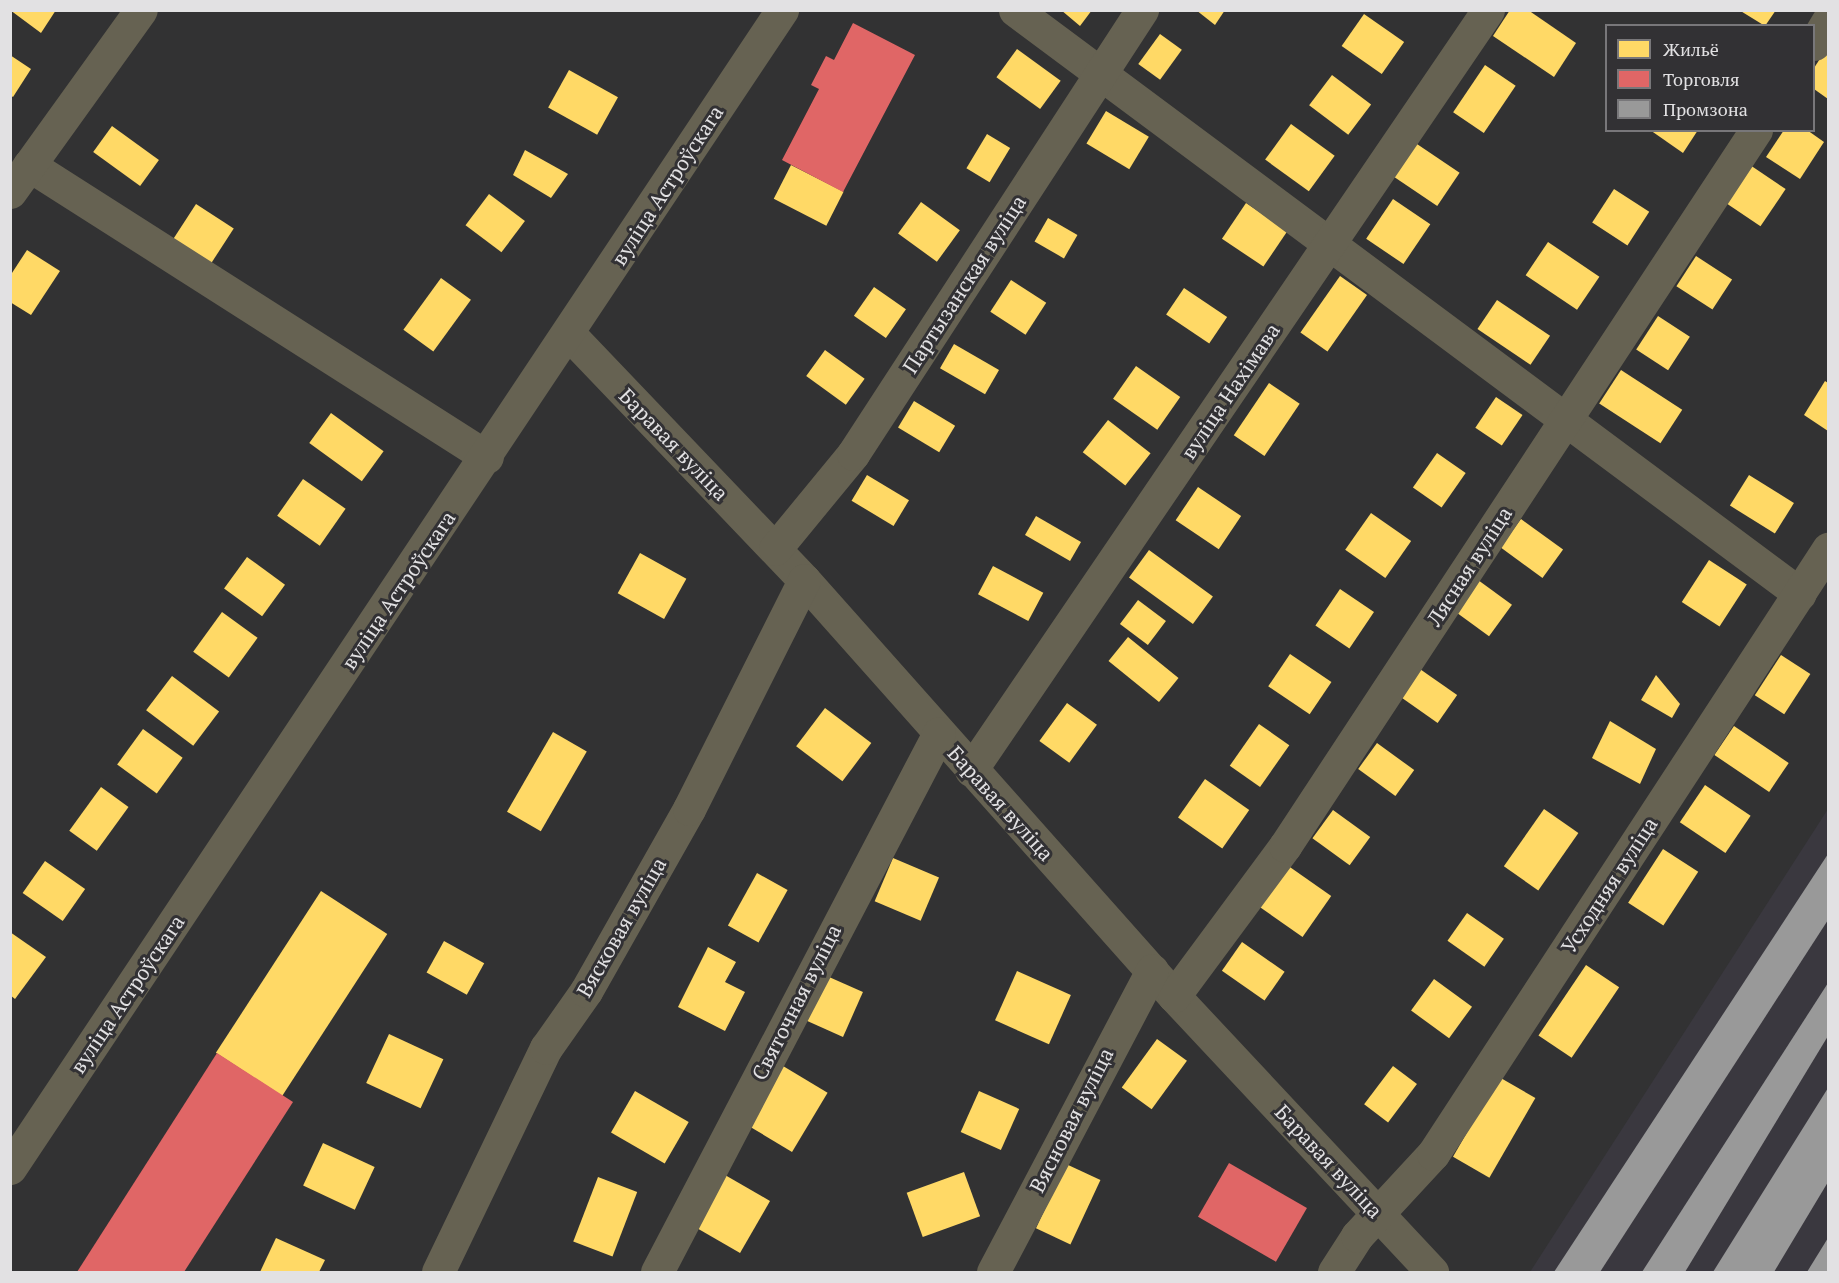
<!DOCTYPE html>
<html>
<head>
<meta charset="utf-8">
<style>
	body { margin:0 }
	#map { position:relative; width:1839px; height:1283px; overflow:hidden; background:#323233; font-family:"PT Serif",serif }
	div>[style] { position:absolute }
	.built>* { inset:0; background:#3a383f }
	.homes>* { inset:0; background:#ffd966; transform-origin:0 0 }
	.shops>* { inset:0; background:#e06666; transform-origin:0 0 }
	.industry>* { inset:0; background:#999 }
	.minor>* { height:33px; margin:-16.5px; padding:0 16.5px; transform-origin:16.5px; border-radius:16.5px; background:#666252 }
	span { translate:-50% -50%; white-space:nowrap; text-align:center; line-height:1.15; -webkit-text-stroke:6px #323134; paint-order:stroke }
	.street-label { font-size:21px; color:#e2e1e3 }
	.frame { position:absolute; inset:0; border:12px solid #e2e1e3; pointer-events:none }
	.legend { position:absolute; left:1605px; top:24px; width:210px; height:108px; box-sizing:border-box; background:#323134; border:2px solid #78777a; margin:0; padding:8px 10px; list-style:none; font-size:18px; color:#e2e1e3 }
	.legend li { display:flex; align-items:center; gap:12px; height:30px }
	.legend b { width:30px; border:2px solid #78777a }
</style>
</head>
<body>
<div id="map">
	<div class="built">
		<div style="clip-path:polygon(1828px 809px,1828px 1272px,1530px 1272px)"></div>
	</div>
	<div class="homes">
		<div style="clip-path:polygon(10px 10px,56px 10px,41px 33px)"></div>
		<div style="clip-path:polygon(1061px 10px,1092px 10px,1080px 26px)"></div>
		<div style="clip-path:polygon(1196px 10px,1225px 10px,1215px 25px)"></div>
		<div style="clip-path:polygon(1510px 10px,1528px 10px,1576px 43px,1554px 77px,1493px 36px)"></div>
		<div style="clip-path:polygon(1739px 10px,1776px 10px,1765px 26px)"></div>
		<div style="left:1364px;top:14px;width:49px;height:39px;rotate:35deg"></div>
		<div style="left:1160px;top:34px;width:27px;height:37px;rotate:36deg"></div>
		<div style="left:1017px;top:49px;width:54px;height:35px;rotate:36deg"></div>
		<div style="clip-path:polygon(1825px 51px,1828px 53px,1828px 99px,1814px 89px,1814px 68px)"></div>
		<div style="clip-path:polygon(10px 55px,31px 69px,13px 97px,10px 95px)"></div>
		<div style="left:1485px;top:65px;width:37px;height:57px;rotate:34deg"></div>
		<div style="left:569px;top:70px;width:56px;height:43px;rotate:29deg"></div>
		<div style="left:1332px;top:75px;width:49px;height:38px;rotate:37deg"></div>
		<div style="left:1106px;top:111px;width:50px;height:38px;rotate:31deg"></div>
		<div style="left:1291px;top:124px;width:54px;height:44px;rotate:36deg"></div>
		<div style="left:112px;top:126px;width:58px;height:32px;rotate:36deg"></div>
		<div style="clip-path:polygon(1650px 130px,1698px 130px,1683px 153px)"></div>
		<div style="clip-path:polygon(1784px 130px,1807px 130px,1824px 142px,1800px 179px,1766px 157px)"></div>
		<div style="left:987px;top:134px;width:27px;height:40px;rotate:31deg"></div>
		<div style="left:1414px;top:142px;width:55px;height:40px;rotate:34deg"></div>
		<div style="clip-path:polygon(525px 150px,568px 174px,551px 198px,513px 175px)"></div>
		<div style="left:791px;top:165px;width:59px;height:38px;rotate:27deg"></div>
		<div style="left:1750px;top:165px;width:43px;height:45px;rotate:34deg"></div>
		<div style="left:1614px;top:189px;width:42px;height:40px;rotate:33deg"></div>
		<div style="left:489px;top:194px;width:45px;height:39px;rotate:37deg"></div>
		<div style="left:1393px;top:199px;width:45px;height:48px;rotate:34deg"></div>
		<div style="left:921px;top:202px;width:48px;height:39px;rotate:36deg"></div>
		<div style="left:1246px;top:203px;width:50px;height:43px;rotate:34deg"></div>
		<div style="left:196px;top:204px;width:45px;height:45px;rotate:33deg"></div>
		<div style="left:1048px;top:218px;width:34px;height:27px;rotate:30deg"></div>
		<div style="left:1548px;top:242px;width:62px;height:40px;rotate:34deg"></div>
		<div style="clip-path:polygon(27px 250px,60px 271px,31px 315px,10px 302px,10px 276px)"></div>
		<div style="left:1696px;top:256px;width:43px;height:36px;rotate:33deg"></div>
		<div style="left:1340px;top:276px;width:33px;height:69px;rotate:35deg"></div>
		<div style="left:441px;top:278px;width:37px;height:64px;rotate:36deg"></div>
		<div style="left:1011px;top:280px;width:42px;height:38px;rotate:33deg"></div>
		<div style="left:874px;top:287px;width:39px;height:35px;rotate:35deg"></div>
		<div style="left:1184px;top:288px;width:52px;height:32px;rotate:34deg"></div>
		<div style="left:1497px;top:300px;width:64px;height:35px;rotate:34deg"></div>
		<div style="left:1658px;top:316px;width:38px;height:40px;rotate:33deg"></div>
		<div style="left:954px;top:344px;width:52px;height:28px;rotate:30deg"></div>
		<div style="left:825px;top:350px;width:49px;height:32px;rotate:36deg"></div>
		<div style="left:1136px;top:366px;width:54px;height:40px;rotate:35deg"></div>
		<div style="left:1621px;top:370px;width:73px;height:40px;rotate:33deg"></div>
		<div style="clip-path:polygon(1825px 381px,1828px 383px,1828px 431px,1804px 415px)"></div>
		<div style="left:1269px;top:383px;width:37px;height:63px;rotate:34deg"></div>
		<div style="left:1496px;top:397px;width:32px;height:37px;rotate:34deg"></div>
		<div style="left:914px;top:401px;width:48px;height:31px;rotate:31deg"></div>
		<div style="left:331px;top:413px;width:65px;height:37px;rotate:36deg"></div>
		<div style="left:1108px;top:420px;width:54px;height:41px;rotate:38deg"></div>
		<div style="left:1437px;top:453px;width:35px;height:42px;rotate:35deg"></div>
		<div style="left:867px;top:475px;width:49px;height:30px;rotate:31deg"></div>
		<div style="left:1749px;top:475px;width:53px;height:36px;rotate:32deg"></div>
		<div style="left:303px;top:479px;width:52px;height:45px;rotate:35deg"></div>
		<div style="left:1198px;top:487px;width:52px;height:40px;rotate:34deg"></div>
		<div style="left:1371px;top:513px;width:49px;height:45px;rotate:35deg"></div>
		<div style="left:1036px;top:516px;width:52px;height:22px;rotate:30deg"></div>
		<div style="left:1521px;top:519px;width:52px;height:35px;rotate:36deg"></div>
		<div style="left:1149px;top:550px;width:79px;height:34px;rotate:36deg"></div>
		<div style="left:640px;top:553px;width:53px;height:46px;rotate:29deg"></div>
		<div style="left:247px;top:557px;width:47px;height:39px;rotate:36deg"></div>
		<div style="left:1709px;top:560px;width:45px;height:50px;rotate:33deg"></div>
		<div style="left:993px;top:566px;width:57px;height:32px;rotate:28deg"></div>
		<div style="left:1478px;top:580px;width:42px;height:39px;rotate:36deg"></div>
		<div style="left:1340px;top:589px;width:41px;height:44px;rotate:34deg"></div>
		<div style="left:1138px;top:600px;width:35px;height:30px;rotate:37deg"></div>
		<div style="left:222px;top:612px;width:44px;height:49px;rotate:36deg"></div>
		<div style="left:1128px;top:637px;width:65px;height:31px;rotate:39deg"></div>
		<div style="left:1290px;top:654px;width:50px;height:39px;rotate:34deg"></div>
		<div style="left:1781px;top:655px;width:35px;height:48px;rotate:33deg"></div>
		<div style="left:1417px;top:667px;width:49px;height:34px;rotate:35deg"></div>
		<div style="clip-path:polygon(1656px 675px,1680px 704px,1672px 718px,1641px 700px)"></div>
		<div style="left:172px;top:676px;width:59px;height:43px;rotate:37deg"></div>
		<div style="left:1067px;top:703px;width:37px;height:47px;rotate:36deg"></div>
		<div style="left:825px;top:708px;width:58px;height:48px;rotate:37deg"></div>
		<div style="clip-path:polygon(1610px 721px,1656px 749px,1640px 784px,1592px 758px)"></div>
		<div style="left:1259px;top:724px;width:37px;height:51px;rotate:35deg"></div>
		<div style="left:1734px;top:726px;width:66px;height:35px;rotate:34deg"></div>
		<div style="left:143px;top:729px;width:49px;height:44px;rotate:36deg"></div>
		<div style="left:553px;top:732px;width:39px;height:92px;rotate:30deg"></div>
		<div style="left:1377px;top:743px;width:46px;height:32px;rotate:36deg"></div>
		<div style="left:1205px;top:779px;width:54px;height:47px;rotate:35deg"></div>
		<div style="left:1705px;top:785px;width:55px;height:45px;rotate:34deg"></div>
		<div style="left:101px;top:787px;width:34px;height:54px;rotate:36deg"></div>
		<div style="left:1544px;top:809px;width:42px;height:70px;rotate:35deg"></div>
		<div style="left:1333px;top:810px;width:46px;height:35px;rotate:36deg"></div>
		<div style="left:1663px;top:849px;width:42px;height:64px;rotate:33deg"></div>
		<div style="left:893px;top:858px;width:50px;height:47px;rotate:23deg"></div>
		<div style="left:45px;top:861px;width:49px;height:39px;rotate:35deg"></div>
		<div style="left:1287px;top:865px;width:54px;height:50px;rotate:35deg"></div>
		<div style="left:757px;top:873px;width:35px;height:60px;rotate:29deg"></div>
		<div style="left:321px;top:891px;width:79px;height:193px;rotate:33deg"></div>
		<div style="left:1467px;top:913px;width:45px;height:34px;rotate:35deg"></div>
		<div style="clip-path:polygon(10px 932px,46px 957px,15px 999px,10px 995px)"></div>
		<div style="left:444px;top:941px;width:46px;height:36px;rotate:29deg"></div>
		<div style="left:1242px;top:942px;width:52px;height:35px;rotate:35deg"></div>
		<div style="clip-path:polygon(708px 947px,736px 962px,725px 982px,745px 992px,725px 1031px,678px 1007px)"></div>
		<div style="left:1586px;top:965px;width:40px;height:85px;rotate:34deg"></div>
		<div style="left:1017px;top:971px;width:59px;height:54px;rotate:24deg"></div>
		<div style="left:820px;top:973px;width:47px;height:49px;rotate:24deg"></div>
		<div style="left:1434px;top:979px;width:47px;height:39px;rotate:36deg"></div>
		<div style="left:389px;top:1034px;width:60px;height:54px;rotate:25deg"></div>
		<div style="left:1157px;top:1039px;width:37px;height:60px;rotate:36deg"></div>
		<div style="left:783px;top:1066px;width:52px;height:69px;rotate:31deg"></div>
		<div style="left:1393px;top:1066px;width:30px;height:48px;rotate:37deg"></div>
		<div style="left:1499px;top:1077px;width:42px;height:92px;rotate:30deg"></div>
		<div style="left:635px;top:1091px;width:62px;height:48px;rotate:30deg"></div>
		<div style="left:979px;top:1091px;width:44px;height:45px;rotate:24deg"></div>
		<div style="left:323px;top:1143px;width:57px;height:47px;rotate:25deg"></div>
		<div style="left:1066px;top:1164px;width:38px;height:71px;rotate:25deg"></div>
		<div style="left:964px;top:1172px;width:47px;height:61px;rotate:70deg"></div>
		<div style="left:725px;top:1175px;width:52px;height:60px;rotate:30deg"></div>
		<div style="left:598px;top:1177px;width:42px;height:69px;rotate:21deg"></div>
		<div style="clip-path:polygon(276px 1238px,325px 1260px,319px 1272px,260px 1272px)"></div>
	</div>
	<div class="shops">
		<div style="clip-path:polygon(853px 23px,915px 55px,843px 192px,782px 160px,819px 89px,811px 85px,826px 56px,834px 60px)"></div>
		<div style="clip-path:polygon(217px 1053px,293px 1102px,184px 1272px,77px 1272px)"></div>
		<div style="left:1229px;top:1163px;width:90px;height:62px;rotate:30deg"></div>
	</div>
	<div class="industry">
		<div style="clip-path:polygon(1828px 854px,1828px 920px,1600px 1272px,1554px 1272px)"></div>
		<div style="clip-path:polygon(1828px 983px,1828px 1036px,1685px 1272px,1642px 1272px)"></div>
		<div style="clip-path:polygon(1828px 1088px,1828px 1182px,1774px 1272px,1713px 1272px)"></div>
		<div style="clip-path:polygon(1828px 1238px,1828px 1272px,1807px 1272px)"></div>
	</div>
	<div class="minor">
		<div style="left:1015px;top:10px;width:978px;rotate:36.65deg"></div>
		<div style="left:1814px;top:44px;width:27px;rotate:-59deg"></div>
		<div style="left:29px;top:165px;width:543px;rotate:32.52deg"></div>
		<div style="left:10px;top:192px;width:224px;rotate:-54.3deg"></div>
		<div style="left:569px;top:334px;width:340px;rotate:46.3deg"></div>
		<div style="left:804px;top:580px;width:557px;rotate:48.35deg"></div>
		<div style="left:1174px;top:996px;width:378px;rotate:46.9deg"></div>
		<div style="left:775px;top:549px;width:123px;rotate:-50.6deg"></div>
		<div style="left:853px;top:454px;width:530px;rotate:-56.94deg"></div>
		<div style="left:971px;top:770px;width:919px;rotate:-55.77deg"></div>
		<div style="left:1174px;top:996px;width:187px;rotate:-53.5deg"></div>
		<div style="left:1285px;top:846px;width:857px;rotate:-56.66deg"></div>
		<div style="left:10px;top:1168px;width:1392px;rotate:-56.31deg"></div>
		<div style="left:438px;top:1272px;width:249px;rotate:-64.3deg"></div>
		<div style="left:546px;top:1048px;width:70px;rotate:-54.9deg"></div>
		<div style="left:586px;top:991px;width:209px;rotate:-60.5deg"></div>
		<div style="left:689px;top:809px;width:256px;rotate:-63.3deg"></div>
		<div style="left:657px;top:1272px;width:608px;rotate:-62.38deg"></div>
		<div style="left:993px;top:1272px;width:341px;rotate:-62.2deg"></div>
		<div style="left:1334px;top:1272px;width:43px;rotate:-57.4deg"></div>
		<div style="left:1357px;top:1236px;width:112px;rotate:-47.2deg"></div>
		<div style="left:1433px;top:1154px;width:723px;rotate:-56.86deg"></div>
	</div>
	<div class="street-label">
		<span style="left:667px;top:185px;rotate:-57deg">вуліца Астроўскага</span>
		<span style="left:964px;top:284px;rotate:-57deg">Партызанская вуліца</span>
		<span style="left:1230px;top:391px;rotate:-56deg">вуліца Нахімава</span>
		<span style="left:674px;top:444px;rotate:46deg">Баравая вуліца</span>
		<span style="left:1469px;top:566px;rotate:-57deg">Лясная вуліца</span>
		<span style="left:398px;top:590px;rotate:-56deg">вуліца Астроўскага</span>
		<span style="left:1001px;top:803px;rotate:48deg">Баравая вуліца</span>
		<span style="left:1609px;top:885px;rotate:-57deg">Усходняя вуліца</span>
		<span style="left:621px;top:927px;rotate:-60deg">Вясковая вуліца</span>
		<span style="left:127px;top:994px;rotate:-56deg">вуліца Астроўскага</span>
		<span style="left:796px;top:1002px;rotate:-63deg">Святочная вуліца</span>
		<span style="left:1071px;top:1120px;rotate:-63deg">Вясновая вуліца</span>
		<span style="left:1329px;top:1161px;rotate:47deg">Баравая вуліца</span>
	</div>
	<div class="frame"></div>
	<ul class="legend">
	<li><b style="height:16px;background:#ffd966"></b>Жильё</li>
	<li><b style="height:16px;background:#e06666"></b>Торговля</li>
	<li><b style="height:16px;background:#999"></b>Промзона</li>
	</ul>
</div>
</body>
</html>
